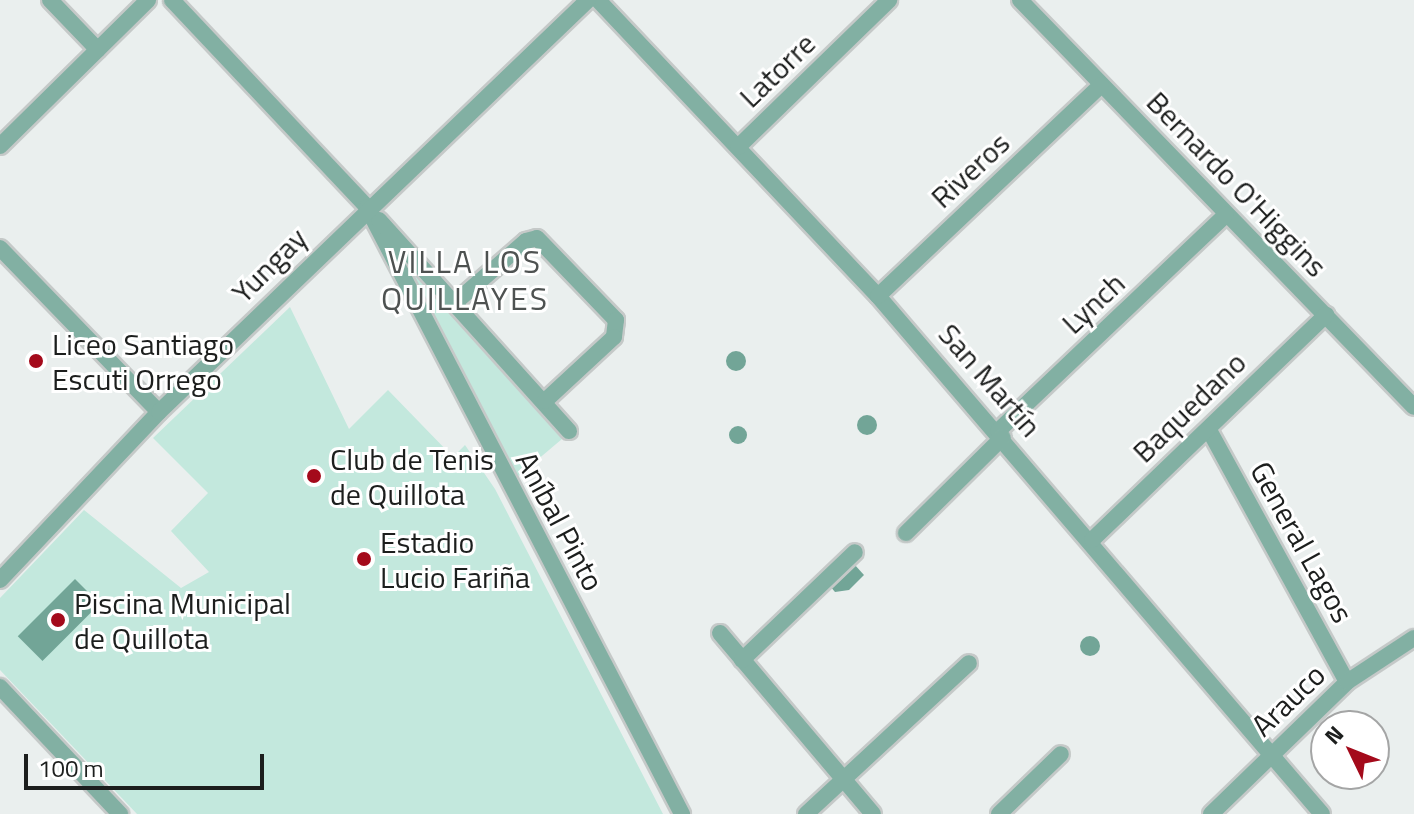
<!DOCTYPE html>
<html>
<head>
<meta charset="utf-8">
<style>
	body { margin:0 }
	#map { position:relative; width:1414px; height:814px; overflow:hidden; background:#eaefee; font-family:"Titillium Web",sans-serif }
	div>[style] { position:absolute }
	.green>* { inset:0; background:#c3e8dd }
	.water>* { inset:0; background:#72a597; transform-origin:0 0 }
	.round { border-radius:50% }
	.roads { filter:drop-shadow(2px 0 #c5c9c8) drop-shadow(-2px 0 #c5c9c8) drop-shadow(0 2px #c5c9c8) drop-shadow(0 -2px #c5c9c8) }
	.minor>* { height:16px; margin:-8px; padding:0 8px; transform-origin:8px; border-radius:8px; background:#82b0a3 }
	.dots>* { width:22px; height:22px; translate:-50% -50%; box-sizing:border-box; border:4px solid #fff; border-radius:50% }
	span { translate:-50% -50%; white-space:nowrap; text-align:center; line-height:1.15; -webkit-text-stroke:6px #fff; paint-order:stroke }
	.street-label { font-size:30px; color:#1c1e1d }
	.poi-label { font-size:30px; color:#1c1e1d }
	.left { translate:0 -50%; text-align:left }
	.neighbourhood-label { font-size:32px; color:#4e5251; letter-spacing:2px }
	.north { position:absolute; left:1310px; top:710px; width:80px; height:80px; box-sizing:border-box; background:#fff; border:2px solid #a4a5a5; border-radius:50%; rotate:313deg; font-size:22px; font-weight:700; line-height:32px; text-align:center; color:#1c1e1d }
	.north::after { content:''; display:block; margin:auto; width:28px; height:36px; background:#a40a1b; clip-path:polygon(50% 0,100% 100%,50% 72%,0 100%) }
	.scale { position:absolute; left:24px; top:754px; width:240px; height:36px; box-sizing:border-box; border:4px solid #1c1e1d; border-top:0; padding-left:10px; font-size:24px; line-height:28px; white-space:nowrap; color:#1c1e1d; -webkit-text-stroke:6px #fff; paint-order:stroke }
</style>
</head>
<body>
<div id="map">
	<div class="green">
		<div style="clip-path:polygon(407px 265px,562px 439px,517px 477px)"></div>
		<div style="clip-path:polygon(290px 307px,349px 429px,388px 390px,453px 457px,465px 445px,495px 489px,663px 814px,137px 814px,0 670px,0 598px,84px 510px,181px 588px,209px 572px,171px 531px,208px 493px,153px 438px)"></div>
	</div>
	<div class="water">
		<div class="round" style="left:726px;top:351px;width:20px;height:20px"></div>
		<div class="round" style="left:857px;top:415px;width:20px;height:20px"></div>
		<div class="round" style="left:729px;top:426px;width:18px;height:18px"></div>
		<div style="clip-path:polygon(854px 564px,864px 575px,849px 590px,835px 592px,830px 586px)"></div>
		<div style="left:75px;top:579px;width:35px;height:81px;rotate:45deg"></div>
		<div class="round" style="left:1080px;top:636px;width:20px;height:20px"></div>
	</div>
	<div class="roads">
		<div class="minor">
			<div style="left:50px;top:0;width:69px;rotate:46.2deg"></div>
			<div style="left:172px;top:0;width:284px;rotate:46.7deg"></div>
			<div style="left:367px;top:207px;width:684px;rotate:62.57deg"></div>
			<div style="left:598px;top:0;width:407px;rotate:46.6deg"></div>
			<div style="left:878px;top:296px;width:682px;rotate:49.4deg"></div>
			<div style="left:1020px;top:0;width:566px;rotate:45.93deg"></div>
			<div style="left:0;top:146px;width:208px;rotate:-44.6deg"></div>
			<div style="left:738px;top:147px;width:211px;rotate:-44.2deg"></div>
			<div style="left:379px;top:220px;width:284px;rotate:48deg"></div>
			<div style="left:0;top:248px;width:228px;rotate:45.9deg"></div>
			<div style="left:878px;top:296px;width:307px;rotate:-43.4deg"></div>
			<div style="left:457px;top:301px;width:91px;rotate:-41deg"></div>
			<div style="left:526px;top:241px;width:11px;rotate:-15deg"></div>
			<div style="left:537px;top:238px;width:114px;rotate:46.1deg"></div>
			<div style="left:616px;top:320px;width:17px;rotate:97deg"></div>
			<div style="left:614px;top:337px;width:94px;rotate:137.2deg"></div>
			<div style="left:1209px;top:430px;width:287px;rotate:61.3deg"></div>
			<div style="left:998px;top:431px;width:314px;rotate:-43.5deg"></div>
			<div style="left:906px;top:533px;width:136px;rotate:-44.7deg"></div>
			<div style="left:1092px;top:540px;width:325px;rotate:-43.9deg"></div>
			<div style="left:0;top:580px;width:231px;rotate:-46.6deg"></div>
			<div style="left:159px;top:412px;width:595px;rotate:-43.84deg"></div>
			<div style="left:720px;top:633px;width:237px;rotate:49.8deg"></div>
			<div style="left:742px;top:660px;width:156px;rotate:-43.7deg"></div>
			<div style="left:0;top:687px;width:175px;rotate:46.6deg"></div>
			<div style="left:806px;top:814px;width:222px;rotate:-42.8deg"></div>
			<div style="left:999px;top:814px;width:86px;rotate:-44.1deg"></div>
			<div style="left:1211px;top:814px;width:190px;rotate:-44.1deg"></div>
			<div style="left:1347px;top:682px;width:80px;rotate:-33.3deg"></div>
		</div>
	</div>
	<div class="dots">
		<div style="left:36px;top:361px;background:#a40a1b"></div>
		<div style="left:314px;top:476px;background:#a40a1b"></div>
		<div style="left:364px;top:559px;background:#a40a1b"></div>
		<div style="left:58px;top:620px;background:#a40a1b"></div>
	</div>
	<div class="street-label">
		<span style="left:777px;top:70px;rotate:-44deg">Latorre</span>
		<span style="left:970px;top:170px;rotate:-43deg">Riveros</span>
		<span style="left:1237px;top:184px;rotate:46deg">Bernardo O'Higgins</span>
		<span style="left:269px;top:265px;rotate:-45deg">Yungay</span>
		<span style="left:1093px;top:303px;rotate:-43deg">Lynch</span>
		<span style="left:990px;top:380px;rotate:49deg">San Martín</span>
		<span style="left:1189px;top:407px;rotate:-44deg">Baquedano</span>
		<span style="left:560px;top:521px;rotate:62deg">Aníbal Pinto</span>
		<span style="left:1302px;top:542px;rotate:61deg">General Lagos</span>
		<span style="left:1288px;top:700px;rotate:-44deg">Arauco</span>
	</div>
	<div class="poi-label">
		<span class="left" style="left:52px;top:361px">Liceo Santiago<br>Escuti Orrego</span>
		<span class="left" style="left:330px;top:476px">Club de Tenis<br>de Quillota</span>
		<span class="left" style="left:380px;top:559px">Estadio<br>Lucio Fariña</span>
		<span class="left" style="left:74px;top:620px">Piscina Municipal<br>de Quillota</span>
	</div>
	<div class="neighbourhood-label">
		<span style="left:465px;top:280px">VILLA LOS<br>QUILLAYES</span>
	</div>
	<div class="north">N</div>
	<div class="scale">100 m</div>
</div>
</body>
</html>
